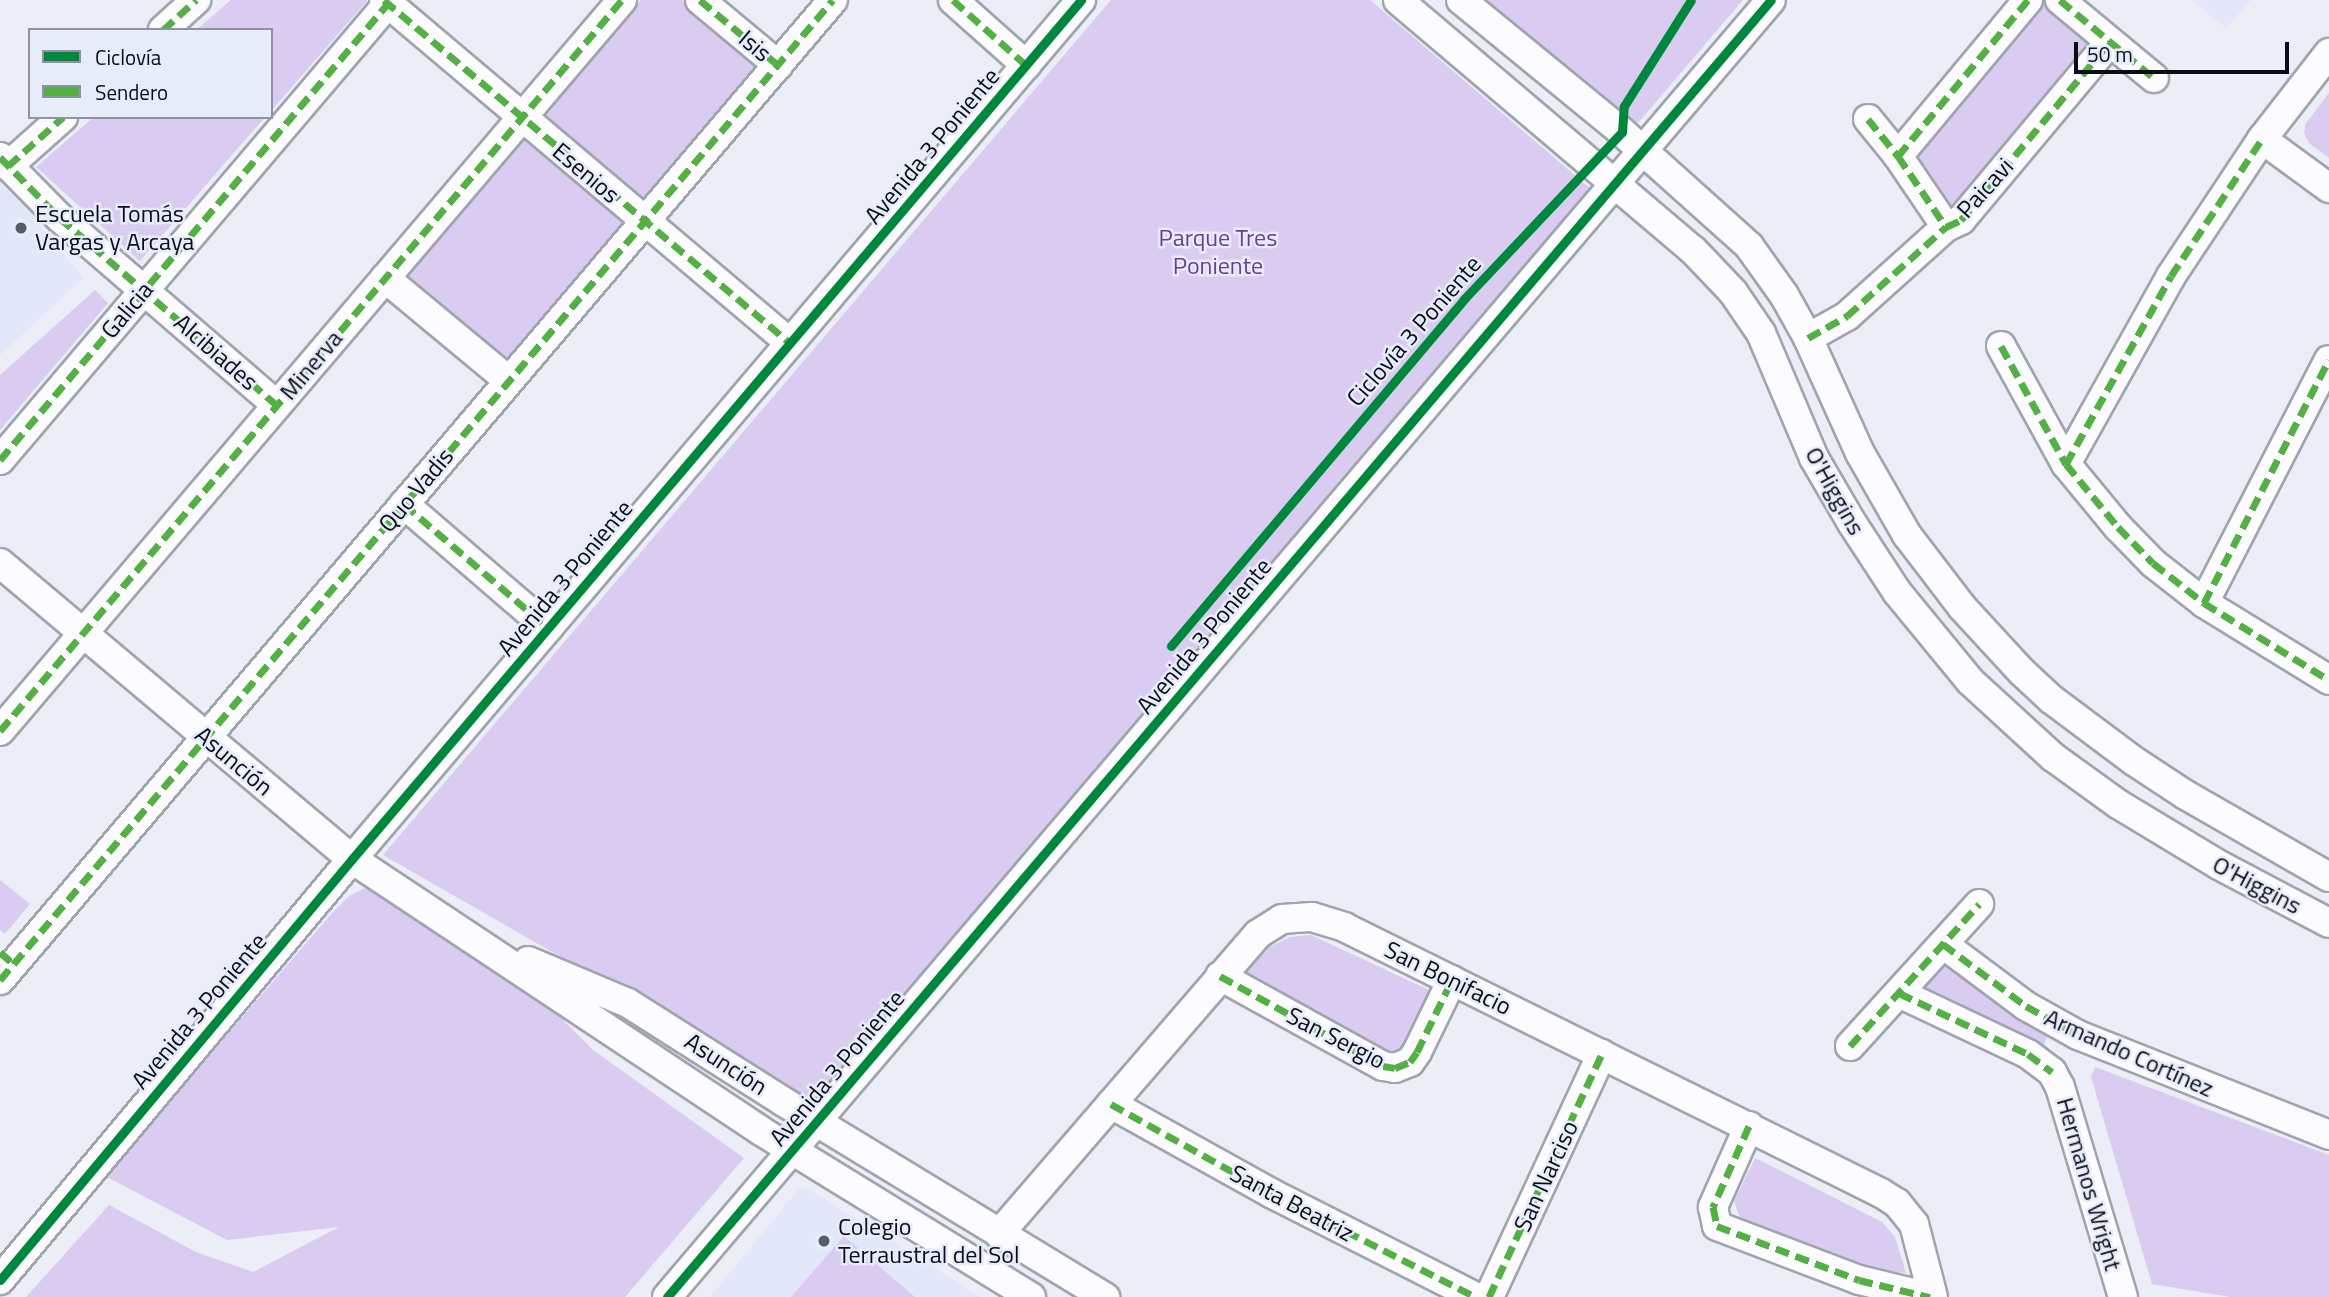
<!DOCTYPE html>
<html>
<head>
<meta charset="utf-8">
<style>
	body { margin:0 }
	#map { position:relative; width:2329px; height:1297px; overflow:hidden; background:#ebeef6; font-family:"Titillium Web",sans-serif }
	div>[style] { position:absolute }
	.built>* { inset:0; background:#e2e8f9 }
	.green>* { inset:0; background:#dacbf0; transform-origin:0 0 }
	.roads { filter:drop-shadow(2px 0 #a0a4ac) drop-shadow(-2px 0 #a0a4ac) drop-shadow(0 2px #a0a4ac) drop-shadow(0 -2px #a0a4ac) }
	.minor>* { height:28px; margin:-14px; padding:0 14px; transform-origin:14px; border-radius:14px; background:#fcfcfe }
	.quiet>* { height:7px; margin-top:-3.5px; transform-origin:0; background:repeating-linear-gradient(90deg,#54b045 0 14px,transparent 0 21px) }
	.cycleway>* { height:9px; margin:-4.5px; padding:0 4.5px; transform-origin:4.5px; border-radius:4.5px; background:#00873e }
	.dots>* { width:19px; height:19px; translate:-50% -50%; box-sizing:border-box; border:4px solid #e7ecfa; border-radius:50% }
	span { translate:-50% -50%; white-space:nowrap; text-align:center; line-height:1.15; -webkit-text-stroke:5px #e7ecfa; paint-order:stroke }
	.street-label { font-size:24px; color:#090d17 }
	.poi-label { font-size:24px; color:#090d17 }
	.left { translate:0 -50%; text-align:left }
	.park-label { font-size:24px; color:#6b3e91 }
	.legend { position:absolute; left:28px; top:28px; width:245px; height:91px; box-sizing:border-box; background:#e7ecfa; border:2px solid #8e939f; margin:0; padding:9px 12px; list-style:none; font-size:21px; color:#090d17 }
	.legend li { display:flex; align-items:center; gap:14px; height:35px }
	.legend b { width:35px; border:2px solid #8e939f }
	.scale { position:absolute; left:2074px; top:42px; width:215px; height:32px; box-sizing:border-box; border:4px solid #090d17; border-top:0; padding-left:9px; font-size:21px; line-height:24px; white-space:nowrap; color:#090d17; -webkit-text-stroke:5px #e7ecfa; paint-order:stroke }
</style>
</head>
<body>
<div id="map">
	<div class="built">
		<div style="clip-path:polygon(2192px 0,2251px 0,2226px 28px)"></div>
		<div style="clip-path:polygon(0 179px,84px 278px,0 355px)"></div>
		<div style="clip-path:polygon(802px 1185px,981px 1297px,710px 1297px)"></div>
	</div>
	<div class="green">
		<div style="clip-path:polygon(231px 0,366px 0,367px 1px,271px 111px,271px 30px,196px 30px)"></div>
		<div style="clip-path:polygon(641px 0,687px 0,768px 68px,649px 210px,541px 119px)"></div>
		<div style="clip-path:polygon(1111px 0,1370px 0,1592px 190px,818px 1098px,809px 1101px,646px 1002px,566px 960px,383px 855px)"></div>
		<div style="clip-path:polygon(1486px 0,1743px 0,1638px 123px)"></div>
		<div style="clip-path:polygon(2043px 4px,2091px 43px,1954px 211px,1938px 209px,1918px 157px)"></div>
		<div style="clip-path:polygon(2329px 93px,2329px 158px,2309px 143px,2304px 133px,2306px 123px)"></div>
		<div style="clip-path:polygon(94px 117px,265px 117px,140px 261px,36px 167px)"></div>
		<div style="left:517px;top:126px;width:147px;height:192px;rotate:40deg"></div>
		<div style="clip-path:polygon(95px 290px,108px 303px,0 430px,0 375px)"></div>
		<div style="clip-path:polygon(0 880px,30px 904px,5px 934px,0 930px)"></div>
		<div style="clip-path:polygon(365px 888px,381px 893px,538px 995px,593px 1050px,744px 1158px,625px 1297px,26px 1297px,109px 1205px,196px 1252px,253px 1272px,339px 1227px,227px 1240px,105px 1176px,333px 912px,349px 896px)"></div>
		<div style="clip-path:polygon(1311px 935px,1429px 990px,1430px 1006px,1406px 1056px,1387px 1058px,1252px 986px,1246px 971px,1270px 947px,1290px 937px)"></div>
		<div style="clip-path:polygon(1943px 962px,2048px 1034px,2044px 1045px,1918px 988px)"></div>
		<div style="clip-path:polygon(2095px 1067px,2329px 1155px,2329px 1297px,2230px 1297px,2152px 1284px,2091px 1077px)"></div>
		<div style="clip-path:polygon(1755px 1158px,1882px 1222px,1895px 1237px,1906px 1273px,1870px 1269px,1742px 1224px,1734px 1201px)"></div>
		<div style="clip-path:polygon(844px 1236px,915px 1297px,791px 1297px)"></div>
	</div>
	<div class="roads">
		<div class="minor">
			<div style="left:384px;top:0;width:531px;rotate:40.19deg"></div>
			<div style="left:700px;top:0;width:102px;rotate:39.8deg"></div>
			<div style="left:953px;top:0;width:98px;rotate:41.7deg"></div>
			<div style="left:1398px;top:0;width:387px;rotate:40.3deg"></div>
			<div style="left:1693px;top:250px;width:58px;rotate:46.4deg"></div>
			<div style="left:1733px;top:292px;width:50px;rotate:55.7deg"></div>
			<div style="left:1761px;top:333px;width:136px;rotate:67deg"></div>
			<div style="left:1814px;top:458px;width:75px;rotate:59.7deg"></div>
			<div style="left:1852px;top:523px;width:82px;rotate:56.9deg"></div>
			<div style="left:1897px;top:592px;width:115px;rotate:50.6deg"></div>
			<div style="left:1970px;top:681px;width:113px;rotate:42.5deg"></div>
			<div style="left:2053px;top:757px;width:80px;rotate:35.9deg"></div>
			<div style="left:2118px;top:804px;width:118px;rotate:31.1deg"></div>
			<div style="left:2219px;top:865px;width:124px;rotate:27.8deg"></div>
			<div style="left:1461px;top:0;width:208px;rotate:39.3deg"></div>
			<div style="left:1622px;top:132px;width:171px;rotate:41.9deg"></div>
			<div style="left:1749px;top:246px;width:60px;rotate:54.5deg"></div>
			<div style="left:1784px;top:295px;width:49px;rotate:60.8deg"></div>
			<div style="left:1808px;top:338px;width:126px;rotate:65.7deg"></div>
			<div style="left:1860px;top:453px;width:95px;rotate:60.2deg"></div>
			<div style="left:1907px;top:535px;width:91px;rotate:52.6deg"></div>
			<div style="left:1962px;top:607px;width:88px;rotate:47.3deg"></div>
			<div style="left:2022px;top:672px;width:40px;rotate:43deg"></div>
			<div style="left:2051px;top:699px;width:104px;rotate:36.8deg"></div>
			<div style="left:2134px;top:761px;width:60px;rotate:33.4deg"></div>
			<div style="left:2184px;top:794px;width:167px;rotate:29.8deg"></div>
			<div style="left:2060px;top:0;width:122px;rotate:39.7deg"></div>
			<div style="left:163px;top:30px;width:45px;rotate:-42.3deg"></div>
			<div style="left:1868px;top:119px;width:48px;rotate:51deg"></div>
			<div style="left:1898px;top:156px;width:86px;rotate:55.9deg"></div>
			<div style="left:2262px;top:139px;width:83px;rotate:36.2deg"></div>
			<div style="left:1898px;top:156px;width:203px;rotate:-50.2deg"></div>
			<div style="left:0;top:157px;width:86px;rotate:45.5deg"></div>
			<div style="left:60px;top:218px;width:286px;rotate:40.8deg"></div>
			<div style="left:8px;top:166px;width:74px;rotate:-41.7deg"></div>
			<div style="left:385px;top:278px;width:161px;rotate:39.7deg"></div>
			<div style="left:1808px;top:338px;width:45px;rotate:-29.4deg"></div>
			<div style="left:1847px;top:316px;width:133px;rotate:-42deg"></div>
			<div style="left:1946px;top:227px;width:17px;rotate:-25deg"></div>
			<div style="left:1961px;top:220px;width:232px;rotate:-50.1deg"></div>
			<div style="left:2001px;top:346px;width:135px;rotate:61.2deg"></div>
			<div style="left:2066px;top:464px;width:82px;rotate:50.5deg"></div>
			<div style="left:2118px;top:527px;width:50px;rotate:45.8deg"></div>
			<div style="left:2153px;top:563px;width:65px;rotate:38.1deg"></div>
			<div style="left:2204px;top:603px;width:147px;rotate:31.6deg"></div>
			<div style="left:0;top:460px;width:604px;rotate:-49.64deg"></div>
			<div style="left:2066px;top:464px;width:215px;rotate:-60.8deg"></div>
			<div style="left:2171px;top:276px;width:164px;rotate:-56.4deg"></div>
			<div style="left:2262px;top:139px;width:109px;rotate:-52.1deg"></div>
			<div style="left:404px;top:504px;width:190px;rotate:40.7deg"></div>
			<div style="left:0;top:563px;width:460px;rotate:40.1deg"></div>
			<div style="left:352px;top:859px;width:491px;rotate:33.6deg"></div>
			<div style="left:761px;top:1131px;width:317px;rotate:31.6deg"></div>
			<div style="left:2204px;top:603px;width:273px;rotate:-62.8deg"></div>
			<div style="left:0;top:731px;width:960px;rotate:-49.61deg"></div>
			<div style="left:1943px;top:944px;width:104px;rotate:36.8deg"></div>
			<div style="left:2026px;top:1006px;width:60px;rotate:29.1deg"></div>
			<div style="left:2078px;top:1035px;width:270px;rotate:21.7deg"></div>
			<div style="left:528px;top:961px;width:108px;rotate:22.8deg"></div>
			<div style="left:628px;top:1003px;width:185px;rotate:32.4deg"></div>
			<div style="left:784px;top:1102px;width:376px;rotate:31.3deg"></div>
			<div style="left:1220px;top:976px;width:186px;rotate:28.9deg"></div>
			<div style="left:1383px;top:1066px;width:12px;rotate:9deg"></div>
			<div style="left:1395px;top:1068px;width:16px;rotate:-22deg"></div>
			<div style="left:1410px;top:1062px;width:12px;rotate:-55deg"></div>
			<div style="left:1417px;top:1052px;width:80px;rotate:-64.1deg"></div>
			<div style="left:0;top:980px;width:1286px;rotate:-49.64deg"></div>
			<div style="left:1899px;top:993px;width:143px;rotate:25.3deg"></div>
			<div style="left:2028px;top:1054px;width:30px;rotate:37deg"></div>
			<div style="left:2052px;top:1072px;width:17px;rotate:62deg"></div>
			<div style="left:2060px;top:1087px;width:219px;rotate:73.3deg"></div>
			<div style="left:1850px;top:1046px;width:192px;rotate:-47.7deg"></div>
			<div style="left:1111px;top:1104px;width:183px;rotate:29.1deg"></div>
			<div style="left:1271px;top:1193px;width:230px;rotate:26.9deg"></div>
			<div style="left:1749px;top:1126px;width:89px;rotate:114deg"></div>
			<div style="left:1713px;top:1207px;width:19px;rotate:78deg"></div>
			<div style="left:1717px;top:1226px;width:152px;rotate:20.8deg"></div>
			<div style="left:1859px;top:1280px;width:73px;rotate:13.5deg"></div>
			<div style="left:999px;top:1234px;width:396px;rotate:-49.2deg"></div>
			<div style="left:1258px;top:934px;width:28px;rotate:-32deg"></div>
			<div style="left:1282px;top:919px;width:30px;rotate:-4deg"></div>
			<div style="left:1312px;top:917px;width:34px;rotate:17deg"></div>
			<div style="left:1344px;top:927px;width:599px;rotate:26.35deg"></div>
			<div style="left:1881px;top:1193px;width:19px;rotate:32deg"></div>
			<div style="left:1897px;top:1203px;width:27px;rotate:51deg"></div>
			<div style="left:1914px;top:1224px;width:75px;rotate:75.4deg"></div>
			<div style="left:0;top:1280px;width:549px;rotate:-50.1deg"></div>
			<div style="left:352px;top:859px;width:1127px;rotate:-49.68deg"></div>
			<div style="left:667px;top:1297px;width:1703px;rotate:-49.6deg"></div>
			<div style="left:1489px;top:1297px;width:268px;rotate:-65.1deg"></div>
		</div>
	</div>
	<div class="quiet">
		<div style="left:384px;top:0;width:531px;rotate:40.19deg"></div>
		<div style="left:700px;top:0;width:102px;rotate:39.8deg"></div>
		<div style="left:953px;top:0;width:98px;rotate:41.7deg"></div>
		<div style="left:2060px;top:0;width:122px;rotate:39.7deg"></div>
		<div style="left:163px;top:30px;width:45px;rotate:-42.3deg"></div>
		<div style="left:1868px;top:119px;width:48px;rotate:51deg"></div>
		<div style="left:1898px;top:156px;width:86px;rotate:55.9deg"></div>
		<div style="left:1898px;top:156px;width:203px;rotate:-50.2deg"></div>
		<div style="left:0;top:157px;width:86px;rotate:45.5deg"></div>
		<div style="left:60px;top:218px;width:286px;rotate:40.8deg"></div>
		<div style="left:8px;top:166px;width:74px;rotate:-41.7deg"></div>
		<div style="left:1808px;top:338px;width:45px;rotate:-29.4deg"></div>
		<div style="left:1847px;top:316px;width:133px;rotate:-42deg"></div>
		<div style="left:1946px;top:227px;width:17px;rotate:-25deg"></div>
		<div style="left:1961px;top:220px;width:232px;rotate:-50.1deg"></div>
		<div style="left:2001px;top:346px;width:135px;rotate:61.2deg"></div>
		<div style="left:2066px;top:464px;width:82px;rotate:50.5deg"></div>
		<div style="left:2118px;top:527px;width:50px;rotate:45.8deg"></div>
		<div style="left:2153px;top:563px;width:65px;rotate:38.1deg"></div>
		<div style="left:2204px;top:603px;width:147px;rotate:31.6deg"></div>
		<div style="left:0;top:460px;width:604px;rotate:-49.64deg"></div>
		<div style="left:2066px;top:464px;width:215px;rotate:-60.8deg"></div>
		<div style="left:2171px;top:276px;width:164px;rotate:-56.4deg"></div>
		<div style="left:404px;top:504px;width:190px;rotate:40.7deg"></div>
		<div style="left:2204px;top:603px;width:273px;rotate:-62.8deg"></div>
		<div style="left:0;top:731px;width:960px;rotate:-49.61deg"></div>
		<div style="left:1943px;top:944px;width:104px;rotate:36.8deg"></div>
		<div style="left:2026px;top:1006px;width:60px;rotate:29.1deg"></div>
		<div style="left:0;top:952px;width:18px;rotate:41deg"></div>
		<div style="left:1220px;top:976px;width:186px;rotate:28.9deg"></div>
		<div style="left:1383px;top:1066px;width:12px;rotate:9deg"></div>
		<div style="left:1395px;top:1068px;width:16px;rotate:-22deg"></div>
		<div style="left:1410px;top:1062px;width:12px;rotate:-55deg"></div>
		<div style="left:1417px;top:1052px;width:80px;rotate:-64.1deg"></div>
		<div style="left:0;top:980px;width:1286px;rotate:-49.64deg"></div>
		<div style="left:1899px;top:993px;width:143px;rotate:25.3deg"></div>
		<div style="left:2028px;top:1054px;width:30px;rotate:37deg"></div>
		<div style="left:1850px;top:1046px;width:192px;rotate:-47.7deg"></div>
		<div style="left:1111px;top:1104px;width:183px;rotate:29.1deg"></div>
		<div style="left:1271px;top:1193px;width:230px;rotate:26.9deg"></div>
		<div style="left:1749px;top:1126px;width:89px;rotate:114deg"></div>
		<div style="left:1713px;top:1207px;width:19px;rotate:78deg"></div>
		<div style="left:1717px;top:1226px;width:152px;rotate:20.8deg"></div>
		<div style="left:1859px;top:1280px;width:73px;rotate:13.5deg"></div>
		<div style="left:1489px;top:1297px;width:268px;rotate:-65.1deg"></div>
	</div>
	<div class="cycleway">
		<div style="left:1171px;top:646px;width:454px;rotate:-49.8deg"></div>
		<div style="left:1464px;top:299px;width:230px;rotate:-46.6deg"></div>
		<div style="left:1622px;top:132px;width:26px;rotate:-86deg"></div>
		<div style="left:1624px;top:106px;width:125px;rotate:-57.7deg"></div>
		<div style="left:0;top:1280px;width:549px;rotate:-50.1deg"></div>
		<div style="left:352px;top:859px;width:1127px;rotate:-49.68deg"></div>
		<div style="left:667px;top:1297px;width:1703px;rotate:-49.6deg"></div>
	</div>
	<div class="dots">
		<div style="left:21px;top:228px;background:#585c65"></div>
		<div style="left:824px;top:1241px;background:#585c65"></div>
	</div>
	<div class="street-label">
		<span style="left:755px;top:46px;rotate:40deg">Isis</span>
		<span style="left:932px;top:146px;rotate:-50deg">Avenida 3 Poniente</span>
		<span style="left:586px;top:173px;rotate:40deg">Esenios</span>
		<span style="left:1985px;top:188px;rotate:-48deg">Paicavi</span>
		<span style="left:127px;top:310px;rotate:-50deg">Galicia</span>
		<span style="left:1414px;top:331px;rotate:-49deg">Ciclovía 3 Poniente</span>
		<span style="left:216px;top:352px;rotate:41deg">Alcibiades</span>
		<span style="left:311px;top:365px;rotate:-50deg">Minerva</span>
		<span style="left:416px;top:490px;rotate:-50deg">Quo Vadis</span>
		<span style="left:1835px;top:491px;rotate:61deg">O'Higgins</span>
		<span style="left:565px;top:578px;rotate:-50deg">Avenida 3 Poniente</span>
		<span style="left:1204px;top:636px;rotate:-50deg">Avenida 3 Poniente</span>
		<span style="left:234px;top:761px;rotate:40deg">Asunción</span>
		<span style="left:2257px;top:885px;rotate:28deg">O'Higgins</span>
		<span style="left:1448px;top:978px;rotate:26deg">San Bonifacio</span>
		<span style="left:199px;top:1011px;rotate:-50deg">Avenida 3 Poniente</span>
		<span style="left:1336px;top:1038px;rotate:27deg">San Sergio</span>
		<span style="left:2129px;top:1053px;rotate:24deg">Armando Cortínez</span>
		<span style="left:726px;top:1064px;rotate:33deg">Asunción</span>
		<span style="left:837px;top:1068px;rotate:-50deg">Avenida 3 Poniente</span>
		<span style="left:1546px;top:1176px;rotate:-65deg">San Narciso</span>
		<span style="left:2089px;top:1184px;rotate:74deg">Hermanos Wright</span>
		<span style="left:1292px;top:1203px;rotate:28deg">Santa Beatriz</span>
	</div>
	<div class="poi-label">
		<span class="left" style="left:35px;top:228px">Escuela Tomás<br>Vargas y Arcaya</span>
		<span class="left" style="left:838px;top:1241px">Colegio<br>Terraustral del Sol</span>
	</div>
	<div class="park-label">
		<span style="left:1218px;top:252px">Parque Tres<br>Poniente</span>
	</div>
	<ul class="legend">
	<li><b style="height:9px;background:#00873e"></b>Ciclovía</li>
	<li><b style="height:9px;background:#54b045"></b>Sendero</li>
	</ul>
	<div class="scale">50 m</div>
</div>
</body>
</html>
